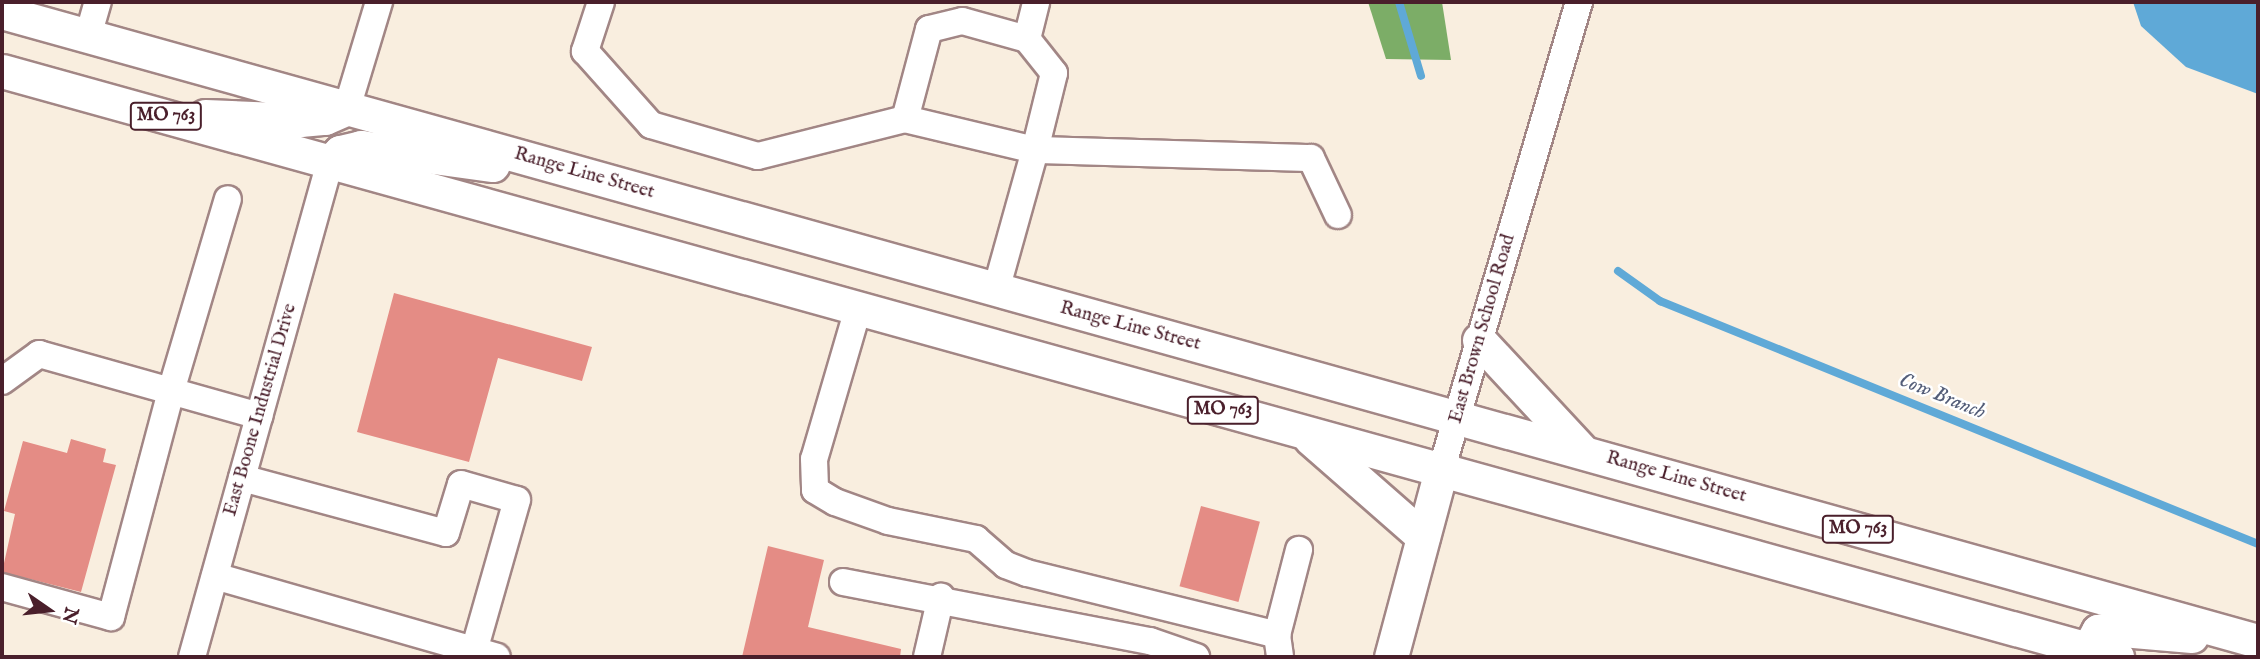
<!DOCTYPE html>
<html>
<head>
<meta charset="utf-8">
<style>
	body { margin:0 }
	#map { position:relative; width:2260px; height:659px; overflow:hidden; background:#f9eedf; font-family:"IM FELL English",serif }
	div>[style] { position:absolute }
	.forest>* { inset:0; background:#7cad67 }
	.water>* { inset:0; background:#5fa9d7 }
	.stream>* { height:8px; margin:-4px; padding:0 4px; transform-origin:4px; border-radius:4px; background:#5fa9d7 }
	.building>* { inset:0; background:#e48c85; transform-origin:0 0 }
	.roads { filter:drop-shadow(2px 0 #a28685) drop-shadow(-2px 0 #a28685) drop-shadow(0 2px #a28685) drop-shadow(0 -2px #a28685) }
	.minor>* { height:26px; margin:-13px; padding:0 13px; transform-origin:13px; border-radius:13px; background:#fff }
	.major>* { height:33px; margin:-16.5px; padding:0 16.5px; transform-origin:16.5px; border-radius:16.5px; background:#fff }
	span { translate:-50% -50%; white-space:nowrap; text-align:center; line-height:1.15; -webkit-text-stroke:5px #fff; paint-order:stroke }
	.shield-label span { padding:2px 5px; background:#fff; border:2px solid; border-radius:5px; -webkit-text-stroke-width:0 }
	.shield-label { font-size:18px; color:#4a1f2b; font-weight:700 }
	.street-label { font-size:19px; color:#4a1f2b }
	.water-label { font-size:21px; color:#535d78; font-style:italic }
	.frame { position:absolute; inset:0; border:4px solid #4a1f2b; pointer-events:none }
	.north { position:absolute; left:14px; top:575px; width:70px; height:70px; -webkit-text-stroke:5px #fff; paint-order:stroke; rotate:104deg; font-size:19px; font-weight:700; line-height:28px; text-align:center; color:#4a1f2b }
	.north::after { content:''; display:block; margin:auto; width:24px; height:32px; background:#4a1f2b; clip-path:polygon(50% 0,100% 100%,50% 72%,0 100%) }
</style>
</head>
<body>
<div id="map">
	<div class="forest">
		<div style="clip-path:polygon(1368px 2px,1442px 2px,1451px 60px,1386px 59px)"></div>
	</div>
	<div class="water">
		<div style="clip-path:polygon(2133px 2px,2258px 2px,2258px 94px,2186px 67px,2141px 26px)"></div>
	</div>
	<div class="stream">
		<div style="left:1399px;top:2px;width:77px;rotate:73.4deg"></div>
		<div style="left:1618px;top:271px;width:52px;rotate:35.5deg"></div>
		<div style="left:1660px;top:301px;width:645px;rotate:22.11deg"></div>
	</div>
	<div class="building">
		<div style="clip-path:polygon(394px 293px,592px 347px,582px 381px,498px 358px,469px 462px,357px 432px)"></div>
		<div style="clip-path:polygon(71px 439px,106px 449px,103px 462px,116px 465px,81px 592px,2px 572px,15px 514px,4px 511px,23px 441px,67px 453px)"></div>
		<div style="left:1201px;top:506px;width:61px;height:83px;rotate:15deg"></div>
		<div style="clip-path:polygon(768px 546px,824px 560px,808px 627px,901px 649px,900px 657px,742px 657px)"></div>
	</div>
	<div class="roads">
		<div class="minor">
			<div style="left:601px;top:2px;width:52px;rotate:108.1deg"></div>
			<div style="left:585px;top:51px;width:99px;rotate:48.3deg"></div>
			<div style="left:651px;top:125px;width:111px;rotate:16.2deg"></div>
			<div style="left:758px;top:156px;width:152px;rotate:-14.1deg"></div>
			<div style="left:905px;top:119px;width:134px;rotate:13.4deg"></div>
			<div style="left:1035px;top:150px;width:79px;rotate:-76.1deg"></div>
			<div style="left:1054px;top:73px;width:43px;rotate:-128.5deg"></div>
			<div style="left:1027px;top:39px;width:67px;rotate:-164.5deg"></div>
			<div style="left:962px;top:21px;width:34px;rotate:166deg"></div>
			<div style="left:929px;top:29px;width:93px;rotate:104.9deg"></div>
			<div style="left:88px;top:36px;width:35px;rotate:-74deg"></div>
			<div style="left:1027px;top:39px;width:38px;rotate:-76deg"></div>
			<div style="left:347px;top:108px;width:111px;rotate:-73.2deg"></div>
			<div style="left:996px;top:290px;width:145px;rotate:-74.4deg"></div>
			<div style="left:1035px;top:150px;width:276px;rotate:1.7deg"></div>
			<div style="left:1311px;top:158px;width:63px;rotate:64.7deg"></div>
			<div style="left:858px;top:309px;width:156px;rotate:106.3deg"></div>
			<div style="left:814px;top:459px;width:31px;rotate:88deg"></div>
			<div style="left:815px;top:490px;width:23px;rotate:31deg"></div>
			<div style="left:835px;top:502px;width:56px;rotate:19.7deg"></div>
			<div style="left:888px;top:521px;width:90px;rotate:11.6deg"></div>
			<div style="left:976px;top:539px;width:40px;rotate:41deg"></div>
			<div style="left:1006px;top:565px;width:22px;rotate:21deg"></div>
			<div style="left:1027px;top:573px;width:258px;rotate:13.9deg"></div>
			<div style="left:1277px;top:635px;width:22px;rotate:82deg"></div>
			<div style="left:2px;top:381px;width:46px;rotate:-36.1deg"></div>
			<div style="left:39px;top:354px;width:229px;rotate:15.7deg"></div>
			<div style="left:1441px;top:471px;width:489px;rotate:-73.6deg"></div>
			<div style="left:242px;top:478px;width:211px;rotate:15.1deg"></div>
			<div style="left:446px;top:533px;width:51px;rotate:-73deg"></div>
			<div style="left:461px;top:484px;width:58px;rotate:15.9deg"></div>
			<div style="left:517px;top:500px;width:157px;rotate:105.9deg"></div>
			<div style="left:215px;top:576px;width:293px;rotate:16deg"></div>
			<div style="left:843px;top:582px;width:313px;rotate:10.9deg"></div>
			<div style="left:1150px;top:641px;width:49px;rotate:19.2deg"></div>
			<div style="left:2px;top:587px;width:113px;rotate:15.4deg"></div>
			<div style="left:111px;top:617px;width:234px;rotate:-75.1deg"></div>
			<div style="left:171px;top:391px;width:200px;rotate:-73.5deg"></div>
			<div style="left:1277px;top:635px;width:88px;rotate:-75.5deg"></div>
			<div style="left:192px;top:657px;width:514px;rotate:-74.42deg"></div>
			<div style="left:927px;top:657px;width:62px;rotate:-76.9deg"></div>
		</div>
		<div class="major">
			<div style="left:2px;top:12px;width:2342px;rotate:15.58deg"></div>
			<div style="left:2px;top:71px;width:2195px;rotate:15.49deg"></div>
			<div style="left:205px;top:116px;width:95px;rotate:2.4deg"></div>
			<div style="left:300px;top:120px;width:25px;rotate:-5deg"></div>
			<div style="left:325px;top:118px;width:22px;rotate:-24deg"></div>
			<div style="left:330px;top:162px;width:14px;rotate:-45deg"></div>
			<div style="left:340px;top:152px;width:22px;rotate:-13deg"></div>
			<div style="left:361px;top:147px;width:133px;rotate:7.8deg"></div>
			<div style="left:1479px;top:340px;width:153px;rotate:47.1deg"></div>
			<div style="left:1310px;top:438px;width:150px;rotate:41.2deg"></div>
			<div style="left:2088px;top:649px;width:21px;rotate:-61deg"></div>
			<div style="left:2098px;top:631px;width:12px;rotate:-9deg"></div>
			<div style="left:2110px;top:629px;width:82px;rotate:4.9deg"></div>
			<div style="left:1391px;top:657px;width:193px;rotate:-75deg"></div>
		</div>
	</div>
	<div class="shield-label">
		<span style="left:166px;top:116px">MO 763</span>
		<span style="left:1223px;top:410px">MO 763</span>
		<span style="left:1858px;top:529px">MO 763</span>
	</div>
	<div class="street-label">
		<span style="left:584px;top:174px;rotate:16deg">Range Line Street</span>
		<span style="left:1130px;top:327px;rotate:15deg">Range Line Street</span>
		<span style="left:1483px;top:329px;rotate:-74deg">East Brown School Road</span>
		<span style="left:261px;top:410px;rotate:-74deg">East Boone Industrial Drive</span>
		<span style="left:1676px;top:478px;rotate:16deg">Range Line Street</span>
	</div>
	<div class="water-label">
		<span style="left:1942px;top:397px;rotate:22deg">Cow Branch</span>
	</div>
	<div class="frame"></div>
	<div class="north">N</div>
</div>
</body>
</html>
